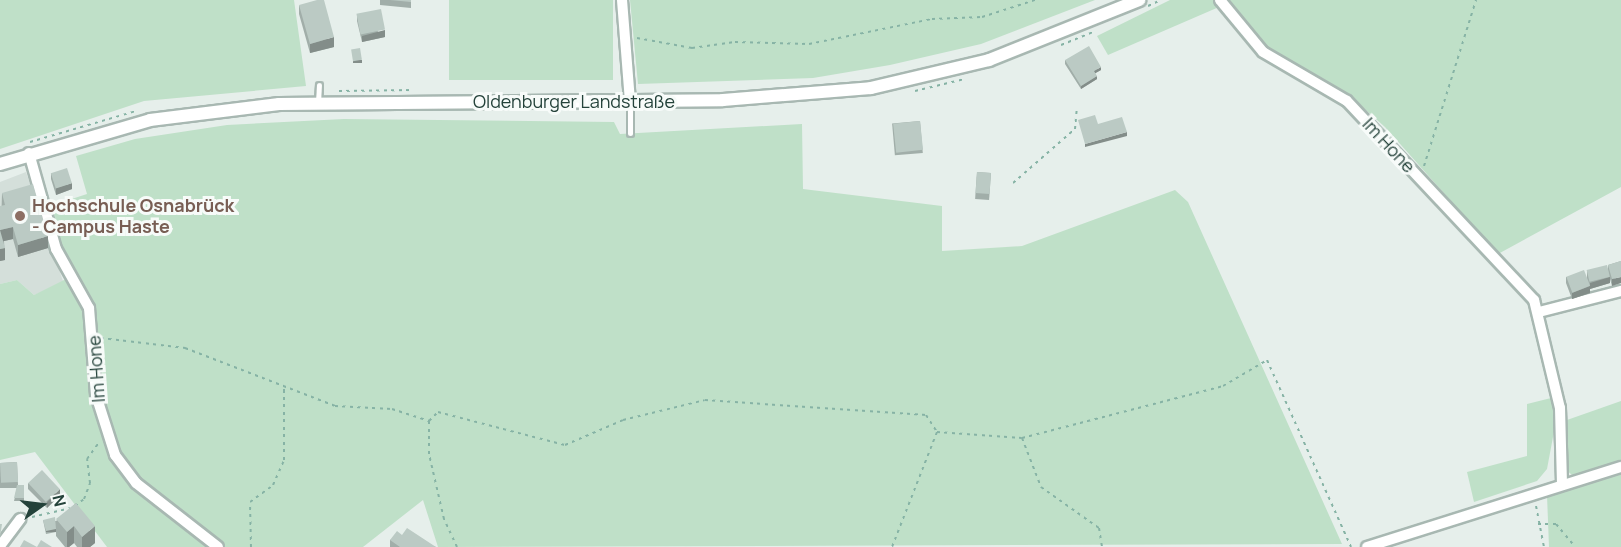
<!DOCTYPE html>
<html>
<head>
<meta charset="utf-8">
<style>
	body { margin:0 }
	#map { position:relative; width:1621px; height:547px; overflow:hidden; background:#e6efeb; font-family:Manrope,sans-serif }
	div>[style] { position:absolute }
	.built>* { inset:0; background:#d4dfda }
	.green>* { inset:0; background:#bfe0c8; transform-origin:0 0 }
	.path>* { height:2px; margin-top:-1px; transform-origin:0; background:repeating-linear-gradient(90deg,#86b3a5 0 3px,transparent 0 7.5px) }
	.roads { filter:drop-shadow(2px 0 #a8b8b2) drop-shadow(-2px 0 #a8b8b2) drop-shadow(0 2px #a8b8b2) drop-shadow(0 -2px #a8b8b2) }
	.service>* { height:5px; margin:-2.5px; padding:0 2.5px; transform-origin:2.5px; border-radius:2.5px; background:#fff }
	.minor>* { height:10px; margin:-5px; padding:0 5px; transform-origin:5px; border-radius:5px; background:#fff }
	.tertiary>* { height:12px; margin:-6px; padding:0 6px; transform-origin:6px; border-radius:6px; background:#fff }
	.wall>* { inset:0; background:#a1aea9; transform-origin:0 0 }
	.shaded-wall>* { inset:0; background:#838d89; transform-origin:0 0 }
	.building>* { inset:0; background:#bbcac4; transform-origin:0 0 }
	.dots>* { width:16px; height:16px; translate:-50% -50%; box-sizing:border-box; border:3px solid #f7fbf9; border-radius:50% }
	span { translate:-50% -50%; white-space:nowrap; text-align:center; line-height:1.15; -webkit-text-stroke:6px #f7fbf9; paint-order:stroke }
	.street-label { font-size:18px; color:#24423a }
	.education-label { font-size:18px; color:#785e54; font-weight:700 }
	.left { translate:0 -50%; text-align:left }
	.north { position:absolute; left:12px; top:475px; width:60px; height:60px; -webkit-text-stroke:4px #f7fbf9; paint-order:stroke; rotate:76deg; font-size:16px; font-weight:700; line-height:24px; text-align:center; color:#24423a }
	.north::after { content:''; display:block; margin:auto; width:21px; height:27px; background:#24423a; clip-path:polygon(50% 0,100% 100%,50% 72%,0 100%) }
</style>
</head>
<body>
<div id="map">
	<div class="built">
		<div style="clip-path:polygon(26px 172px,64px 284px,34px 295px,17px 280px,0 284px,0 182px)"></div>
	</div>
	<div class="green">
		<div style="clip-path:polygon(0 0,294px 0,306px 86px,144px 101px,0 149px)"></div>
		<div style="left:449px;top:0;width:164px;height:80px"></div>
		<div style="clip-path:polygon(630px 0,1095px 0,981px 44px,890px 65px,813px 78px,638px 84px)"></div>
		<div style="clip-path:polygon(1170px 0,1214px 0,1219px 7px,1108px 55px,1097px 36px)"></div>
		<div style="clip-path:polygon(1224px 0,1621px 0,1621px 187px,1498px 254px,1385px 127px,1350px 96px,1265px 50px)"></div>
		<div style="clip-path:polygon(344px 119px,614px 122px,620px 134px,802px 124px,803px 189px,942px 206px,942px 251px,1022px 246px,1175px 190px,1188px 202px,1342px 544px,438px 547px,423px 500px,363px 547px,107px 547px,35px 452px,0 460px,0 284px,17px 280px,34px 295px,78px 273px,63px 250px,50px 206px,87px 194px,76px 156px,135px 139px,227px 125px)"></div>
		<div style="clip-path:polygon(1551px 398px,1556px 421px,1547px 469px,1537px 481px,1474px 502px,1467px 472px,1527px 456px,1527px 404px)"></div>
		<div style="clip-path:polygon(1621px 401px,1621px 460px,1572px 475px,1564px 468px,1567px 420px)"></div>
		<div style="clip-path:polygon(1621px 471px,1621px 547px,1549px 547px,1547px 495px)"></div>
	</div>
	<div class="path">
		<div style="left:1148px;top:6px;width:14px;rotate:-25deg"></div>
		<div style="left:637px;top:38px;width:56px;rotate:10.3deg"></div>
		<div style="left:692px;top:48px;width:43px;rotate:-7.9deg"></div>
		<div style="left:735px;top:42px;width:74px;rotate:1.5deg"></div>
		<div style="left:809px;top:44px;width:126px;rotate:-11.5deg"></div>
		<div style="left:932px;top:19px;width:50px;rotate:-2.3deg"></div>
		<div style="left:982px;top:17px;width:56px;rotate:-17.8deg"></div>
		<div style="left:1061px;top:45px;width:35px;rotate:-22deg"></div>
		<div style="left:339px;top:91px;width:75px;rotate:-0.8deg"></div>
		<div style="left:915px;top:91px;width:51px;rotate:-13.5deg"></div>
		<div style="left:30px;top:142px;width:110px;rotate:-16.3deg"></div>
		<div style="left:1424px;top:166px;width:174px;rotate:-72.6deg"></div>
		<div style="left:1013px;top:183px;width:82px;rotate:-41.1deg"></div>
		<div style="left:1075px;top:129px;width:22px;rotate:-85deg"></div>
		<div style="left:101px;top:338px;width:85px;rotate:6.8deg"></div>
		<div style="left:185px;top:348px;width:161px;rotate:21.1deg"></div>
		<div style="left:335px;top:406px;width:57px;rotate:3deg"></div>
		<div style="left:392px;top:409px;width:39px;rotate:18deg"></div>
		<div style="left:937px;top:432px;width:85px;rotate:4deg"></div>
		<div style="left:1022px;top:438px;width:53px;rotate:68.8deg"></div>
		<div style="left:1041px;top:487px;width:71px;rotate:35.3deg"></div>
		<div style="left:1099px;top:528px;width:19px;rotate:81deg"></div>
		<div style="left:1022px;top:438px;width:208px;rotate:-14.5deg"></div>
		<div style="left:1223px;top:386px;width:51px;rotate:-30.6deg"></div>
		<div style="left:1267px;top:360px;width:205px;rotate:65.8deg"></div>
		<div style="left:75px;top:506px;width:11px;rotate:-38deg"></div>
		<div style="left:84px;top:499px;width:17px;rotate:-69deg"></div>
		<div style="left:90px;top:483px;width:24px;rotate:-97deg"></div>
		<div style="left:87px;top:459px;width:22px;rotate:-54deg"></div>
		<div style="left:1536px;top:506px;width:42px;rotate:79deg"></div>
		<div style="left:32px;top:517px;width:39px;rotate:-13deg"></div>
		<div style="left:1538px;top:524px;width:18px"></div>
		<div style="left:1556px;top:524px;width:30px;rotate:50deg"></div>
		<div style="left:251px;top:547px;width:45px;rotate:-91.3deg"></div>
		<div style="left:250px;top:502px;width:29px;rotate:-36deg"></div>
		<div style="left:273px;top:485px;width:27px;rotate:-66deg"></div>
		<div style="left:284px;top:460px;width:74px;rotate:-90deg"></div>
		<div style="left:457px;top:547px;width:31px;rotate:-115deg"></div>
		<div style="left:444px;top:519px;width:67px;rotate:-103deg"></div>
		<div style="left:429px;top:454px;width:33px;rotate:-90deg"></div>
		<div style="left:429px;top:421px;width:13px;rotate:-45deg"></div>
		<div style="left:438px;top:412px;width:131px;rotate:14.6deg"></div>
		<div style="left:565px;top:445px;width:63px;rotate:-23.3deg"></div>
		<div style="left:623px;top:420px;width:84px;rotate:-13.7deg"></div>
		<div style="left:705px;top:400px;width:222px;rotate:3.9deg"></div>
		<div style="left:926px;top:415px;width:20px;rotate:57deg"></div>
		<div style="left:937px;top:432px;width:123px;rotate:111.4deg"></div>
	</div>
	<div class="roads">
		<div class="service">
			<div style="left:318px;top:103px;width:18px;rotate:-87deg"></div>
			<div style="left:630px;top:133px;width:32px;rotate:-90deg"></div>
		</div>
		<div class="minor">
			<div style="left:622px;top:0;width:101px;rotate:85.5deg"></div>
			<div style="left:1220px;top:0;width:67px;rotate:50.4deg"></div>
			<div style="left:1263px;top:52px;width:97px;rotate:30.3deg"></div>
			<div style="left:1347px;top:101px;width:273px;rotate:46.8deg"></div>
			<div style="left:1534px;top:300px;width:111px;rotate:76.5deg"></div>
			<div style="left:1560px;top:408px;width:77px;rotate:88.5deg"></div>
			<div style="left:29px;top:153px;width:100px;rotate:74.3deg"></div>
			<div style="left:56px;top:249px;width:68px;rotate:60.8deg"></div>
			<div style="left:89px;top:308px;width:87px;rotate:85.4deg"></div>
			<div style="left:96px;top:395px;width:63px;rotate:72.4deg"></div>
			<div style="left:115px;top:455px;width:35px;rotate:53deg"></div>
			<div style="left:136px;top:483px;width:104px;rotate:38deg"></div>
			<div style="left:1539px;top:312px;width:85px;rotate:-14.4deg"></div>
			<div style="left:0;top:546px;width:34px;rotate:-53deg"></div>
			<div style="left:1367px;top:547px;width:266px;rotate:-17.5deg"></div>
		</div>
		<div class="tertiary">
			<div style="left:0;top:164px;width:156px;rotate:-16.3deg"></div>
			<div style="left:150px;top:120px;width:130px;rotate:-7.1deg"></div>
			<div style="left:279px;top:104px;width:444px;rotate:-0.5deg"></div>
			<div style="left:723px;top:100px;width:148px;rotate:-4.6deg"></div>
			<div style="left:871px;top:88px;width:121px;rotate:-13.3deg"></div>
			<div style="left:989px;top:60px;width:162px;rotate:-21.8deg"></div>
		</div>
	</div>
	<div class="wall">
		<div style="clip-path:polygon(380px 0,411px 0,411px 8px,380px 5px)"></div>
		<div style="clip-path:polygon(299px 5px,334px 47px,310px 53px,299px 14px)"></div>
		<div style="clip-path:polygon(357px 15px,385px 37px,362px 42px,357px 21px)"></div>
		<div style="clip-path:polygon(1065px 60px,1101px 70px,1095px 73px,1097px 79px,1081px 89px,1065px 64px)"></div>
		<div style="left:920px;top:121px;width:32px;height:28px;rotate:85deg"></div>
		<div style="left:977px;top:172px;width:14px;height:27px;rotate:4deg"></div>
		<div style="clip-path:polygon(51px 173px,72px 189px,56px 195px,51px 179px)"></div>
		<div style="clip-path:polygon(2px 193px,48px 248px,18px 257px,13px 239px,4px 241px,5px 260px,0 261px)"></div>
		<div style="clip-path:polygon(1621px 261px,1612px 286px,1610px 279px,1610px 283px,1590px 289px,1590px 288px,1590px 293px,1572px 299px,1566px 283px,1566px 277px,1587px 278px,1587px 271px,1608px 269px,1608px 265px)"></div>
		<div style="clip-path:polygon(17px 462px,18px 485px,24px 485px,24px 501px,14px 501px,17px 488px,0 488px,0 463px)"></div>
		<div style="clip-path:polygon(28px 483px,60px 495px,47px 508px,28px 489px)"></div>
		<div style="clip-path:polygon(76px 503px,95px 543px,90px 547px,77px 547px,74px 543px,69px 547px,65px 547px,56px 536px,56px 532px,46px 534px,43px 520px,56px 521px)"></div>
		<div style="clip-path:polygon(402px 535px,436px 547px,390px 547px,390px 540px)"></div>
	</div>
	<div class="shaded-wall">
		<div style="clip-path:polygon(385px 30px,385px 37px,362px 42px,362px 36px)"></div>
		<div style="clip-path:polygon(334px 37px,334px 47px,310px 53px,310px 44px)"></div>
		<div style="left:362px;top:60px;width:3px;height:9px;rotate:90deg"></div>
		<div style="clip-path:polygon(1101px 67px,1101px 70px,1094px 74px,1094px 71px)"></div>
		<div style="clip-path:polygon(1097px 76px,1097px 79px,1081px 89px,1081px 86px)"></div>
		<div style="clip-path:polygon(1127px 132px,1127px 136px,1085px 147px,1085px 144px)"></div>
		<div style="clip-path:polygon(72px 183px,72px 189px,56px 195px,56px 188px)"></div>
		<div style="clip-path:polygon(13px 227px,13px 239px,0 242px,0 230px)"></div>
		<div style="clip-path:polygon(48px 236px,48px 248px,18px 257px,18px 245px)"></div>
		<div style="clip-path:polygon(5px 248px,5px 260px,0 261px,0 249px)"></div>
		<div style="clip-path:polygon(1610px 277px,1610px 283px,1590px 289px,1590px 283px)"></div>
		<div style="clip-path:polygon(1621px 277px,1621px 283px,1612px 286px,1612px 279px)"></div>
		<div style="clip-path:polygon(1590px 286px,1590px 293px,1572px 299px,1572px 293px)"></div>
		<div style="clip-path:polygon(60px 489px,60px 495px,47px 508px,47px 502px)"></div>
		<div style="clip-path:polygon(74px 526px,74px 543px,69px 547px,67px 547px,67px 532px)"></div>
		<div style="clip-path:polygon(95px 526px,95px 543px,90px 547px,82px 547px,82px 537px)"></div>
		<div style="left:56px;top:529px;width:3px;height:10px;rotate:90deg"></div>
	</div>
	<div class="building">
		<div style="clip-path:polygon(317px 0,324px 0,334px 37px,310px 44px,299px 5px)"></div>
		<div style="clip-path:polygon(390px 0,411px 0,411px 2px)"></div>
		<div style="left:381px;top:9px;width:21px;height:25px;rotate:79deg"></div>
		<div style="clip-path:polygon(1089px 46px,1101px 67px,1094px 71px,1097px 76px,1081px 86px,1065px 60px)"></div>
		<div style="left:360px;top:48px;width:12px;height:9px;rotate:81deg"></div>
		<div style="clip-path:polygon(1095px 115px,1098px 124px,1122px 117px,1127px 132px,1085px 144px,1078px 120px)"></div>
		<div style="left:920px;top:121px;width:29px;height:27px;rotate:84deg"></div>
		<div style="left:67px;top:168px;width:16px;height:17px;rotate:72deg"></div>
		<div style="left:977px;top:172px;width:14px;height:21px;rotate:4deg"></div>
		<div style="clip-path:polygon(33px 184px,48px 236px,18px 245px,13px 227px,0 230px,5px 248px,0 249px,0 206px,5px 205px,2px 193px)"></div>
		<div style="clip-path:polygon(1621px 261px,1621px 277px,1612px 279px,1608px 265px)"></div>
		<div style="left:1607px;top:265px;width:12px;height:21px;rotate:76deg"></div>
		<div style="left:1584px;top:270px;width:17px;height:19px;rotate:69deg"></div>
		<div style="left:17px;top:462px;width:20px;height:17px;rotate:87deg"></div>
		<div style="left:42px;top:470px;width:26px;height:19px;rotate:47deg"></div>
		<div style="clip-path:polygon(17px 485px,24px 485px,24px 498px,14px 498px)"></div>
		<div style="clip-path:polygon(76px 503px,95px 526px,82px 537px,74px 526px,67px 532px,56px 519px)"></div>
		<div style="clip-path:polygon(55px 517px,56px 529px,46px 531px,43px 520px)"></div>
		<div style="clip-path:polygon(0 524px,2px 524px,0 537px)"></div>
		<div style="clip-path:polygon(407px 528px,436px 547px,400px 547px,390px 540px,397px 531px,402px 535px)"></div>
		<div style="clip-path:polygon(24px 540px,37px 547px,20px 547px)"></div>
		<div style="clip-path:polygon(41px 540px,52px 547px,37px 547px)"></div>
	</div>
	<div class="dots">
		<div style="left:20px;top:216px;background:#8d6e63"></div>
	</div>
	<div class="street-label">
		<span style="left:574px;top:101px">Oldenburger Landstraße</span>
		<span style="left:1389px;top:145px;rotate:47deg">Im Hone</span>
		<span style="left:96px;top:369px;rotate:-94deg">Im Hone</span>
	</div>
	<div class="education-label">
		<span class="left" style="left:32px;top:216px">Hochschule Osnabrück<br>- Campus Haste</span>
	</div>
	<div class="north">N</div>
</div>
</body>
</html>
